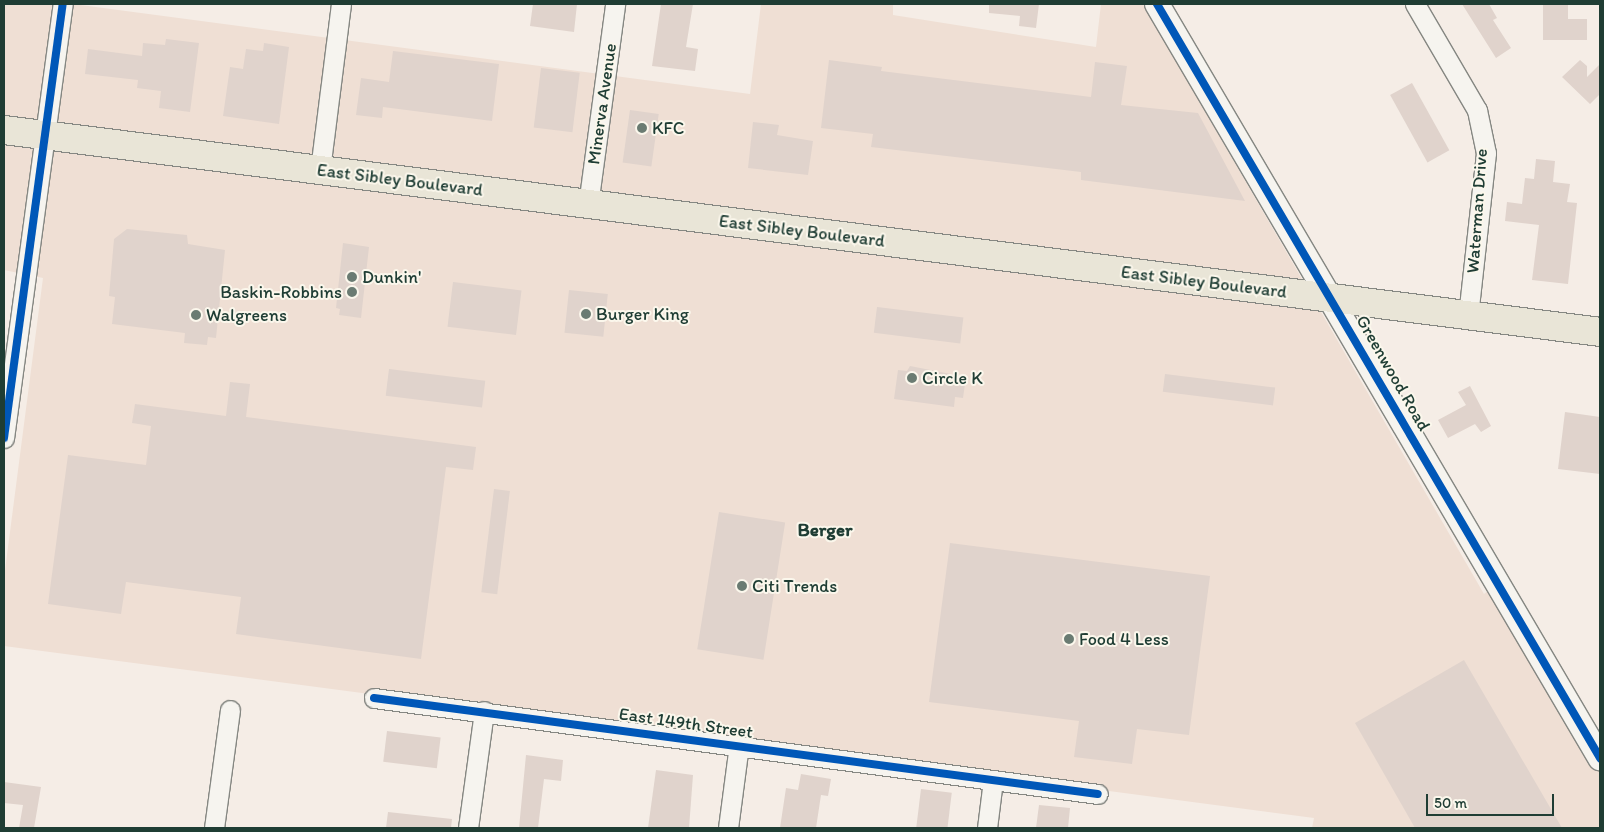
<!DOCTYPE html>
<html>
<head>
<meta charset="utf-8">
<style>
	body { margin:0 }
	#map { position:relative; width:1604px; height:832px; overflow:hidden; background:#f5ede6; font-family:Itim,sans-serif }
	div>[style] { position:absolute }
	.built>* { inset:0; background:#efdfd4 }
	.building>* { inset:0; background:#e0d3cc; transform-origin:0 0 }
	.roads { filter:drop-shadow(1px 0 #858782) drop-shadow(-1px 0 #858782) drop-shadow(0 1px #858782) drop-shadow(0 -1px #858782) }
	.minor>* { height:19px; margin:-9.5px; padding:0 9.5px; transform-origin:9.5px; border-radius:9.5px; background:#f6f4ef }
	.tertiary>* { height:24px; margin:-12px; padding:0 12px; transform-origin:12px; border-radius:12px; background:#f6f4ef }
	.primary>* { height:28px; margin:-14px; padding:0 14px; transform-origin:14px; border-radius:14px; background:#e9e5d7 }
	.cycleway>* { height:8px; margin:-4px; padding:0 4px; transform-origin:4px; border-radius:4px; background:#0057b8 }
	.dots>* { width:14px; height:14px; translate:-50% -50%; box-sizing:border-box; border:2px solid #fbf7ec; border-radius:50% }
	span { translate:-50% -50%; white-space:nowrap; text-align:center; line-height:1.15; -webkit-text-stroke:4px #fbf7ec; paint-order:stroke }
	.street-label { font-size:18px; color:#1f3d34 }
	.poi-label { font-size:18px; color:#1f3d34 }
	.left { translate:0 -50%; text-align:left }
	.right { translate:-100% -50%; text-align:right }
	.neighbourhood-label { font-size:19px; color:#1f3d34; font-weight:700 }
	.frame { position:absolute; inset:0; border:5px solid #1f3d34; pointer-events:none }
	.scale { position:absolute; left:1426px; top:794px; width:128px; height:22px; box-sizing:border-box; border:2px solid #1f3d34; border-top:0; padding-left:6px; font-size:15px; line-height:18px; white-space:nowrap; color:#1f3d34; -webkit-text-stroke:4px #fbf7ec; paint-order:stroke }
</style>
</head>
<body>
<div id="map">
	<div class="built">
		<div style="clip-path:polygon(4px 4px,73px 4px,750px 94px,761px 4px,893px 4px,893px 15px,1096px 47px,1101px 4px,1143px 4px,1484px 594px,1498px 583px,1600px 759px,1600px 828px,1312px 828px,1314px 818px,4px 646px,4px 578px,43px 278px,4px 270px)"></div>
	</div>
	<div class="building">
		<div style="clip-path:polygon(533px 4px,577px 4px,574px 32px,530px 26px)"></div>
		<div style="clip-path:polygon(661px 4px,693px 4px,686px 47px,698px 49px,695px 71px,652px 66px)"></div>
		<div style="clip-path:polygon(989px 4px,1039px 4px,1036px 28px,1019px 26px,1020px 16px,989px 13px)"></div>
		<div style="clip-path:polygon(1462px 4px,1489px 4px,1497px 18px,1493px 20px,1511px 48px,1496px 58px)"></div>
		<div style="clip-path:polygon(1543px 4px,1568px 4px,1568px 19px,1587px 19px,1587px 40px,1543px 40px)"></div>
		<div style="clip-path:polygon(166px 39px,199px 43px,190px 112px,159px 108px,161px 91px,137px 88px,138px 80px,85px 74px,88px 49px,142px 56px,143px 43px,165px 45px)"></div>
		<div style="clip-path:polygon(264px 43px,289px 47px,279px 124px,223px 116px,230px 67px,243px 69px,246px 49px,263px 51px)"></div>
		<div style="clip-path:polygon(393px 51px,499px 64px,492px 121px,383px 107px,382px 118px,356px 115px,361px 78px,389px 82px)"></div>
		<div style="clip-path:polygon(829px 60px,882px 67px,881px 71px,1091px 97px,1095px 62px,1127px 66px,1121px 105px,1198px 113px,1245px 201px,1081px 180px,1081px 172px,871px 147px,873px 134px,821px 128px)"></div>
		<div style="clip-path:polygon(1580px 60px,1587px 66px,1587px 77px,1600px 64px,1600px 94px,1590px 104px,1562px 77px)"></div>
		<div style="left:541px;top:68px;width:39px;height:60px;rotate:7deg"></div>
		<div style="left:1412px;top:83px;width:77px;height:25px;rotate:61deg"></div>
		<div style="left:630px;top:110px;width:29px;height:53px;rotate:8deg"></div>
		<div style="clip-path:polygon(753px 122px,779px 125px,777px 135px,813px 141px,808px 175px,748px 168px)"></div>
		<div style="clip-path:polygon(1536px 159px,1555px 161px,1553px 182px,1570px 184px,1567px 202px,1577px 203px,1568px 284px,1532px 280px,1539px 225px,1505px 221px,1507px 202px,1522px 204px,1525px 178px,1534px 179px)"></div>
		<div style="clip-path:polygon(127px 229px,187px 235px,188px 244px,225px 250px,216px 338px,208px 337px,207px 345px,184px 343px,185px 333px,112px 324px,115px 297px,109px 296px,114px 239px)"></div>
		<div style="clip-path:polygon(343px 243px,369px 247px,361px 318px,339px 315px,340px 309px,336px 308px)"></div>
		<div style="left:453px;top:282px;width:69px;height:45px;rotate:7deg"></div>
		<div style="left:569px;top:290px;width:39px;height:43px;rotate:6deg"></div>
		<div style="left:877px;top:307px;width:87px;height:26px;rotate:7deg"></div>
		<div style="clip-path:polygon(910px 366px,966px 377px,963px 398px,955px 397px,954px 407px,894px 399px,898px 370px,907px 371px)"></div>
		<div style="left:389px;top:369px;width:97px;height:27px;rotate:7deg"></div>
		<div style="left:1165px;top:374px;width:111px;height:18px;rotate:7deg"></div>
		<div style="clip-path:polygon(230px 382px,250px 384px,246px 417px,476px 447px,473px 470px,446px 467px,421px 659px,236px 634px,241px 597px,126px 582px,121px 614px,48px 604px,68px 455px,146px 465px,151px 426px,132px 423px,135px 404px,226px 416px)"></div>
		<div style="clip-path:polygon(1470px 386px,1491px 426px,1481px 432px,1475px 424px,1448px 438px,1438px 420px,1466px 405px,1458px 392px)"></div>
		<div style="clip-path:polygon(1565px 412px,1600px 417px,1600px 474px,1558px 469px)"></div>
		<div style="left:494px;top:489px;width:16px;height:104px;rotate:7deg"></div>
		<div style="left:719px;top:512px;width:67px;height:139px;rotate:9deg"></div>
		<div style="clip-path:polygon(950px 543px,1210px 576px,1189px 735px,1137px 729px,1132px 764px,1074px 757px,1079px 721px,929px 702px)"></div>
		<div style="clip-path:polygon(1464px 660px,1562px 828px,1415px 828px,1355px 723px)"></div>
		<div style="left:387px;top:731px;width:54px;height:31px;rotate:7deg"></div>
		<div style="clip-path:polygon(526px 755px,563px 760px,561px 781px,544px 779px,538px 828px,519px 828px)"></div>
		<div style="clip-path:polygon(656px 770px,693px 775px,689px 828px,648px 828px)"></div>
		<div style="clip-path:polygon(801px 774px,831px 779px,828px 796px,821px 795px,816px 828px,780px 828px,786px 788px,798px 790px)"></div>
		<div style="clip-path:polygon(4px 782px,41px 787px,34px 828px,19px 828px,23px 805px,4px 803px)"></div>
		<div style="left:921px;top:789px;width:31px;height:39px;rotate:7deg"></div>
		<div style="clip-path:polygon(1039px 805px,1070px 808px,1068px 828px,1036px 828px)"></div>
		<div style="clip-path:polygon(388px 812px,452px 819px,451px 828px,386px 828px)"></div>
	</div>
	<div class="roads">
		<div class="minor">
			<div style="left:1415px;top:4px;width:123px;rotate:59.7deg"></div>
			<div style="left:1477px;top:110px;width:44px;rotate:78.2deg"></div>
			<div style="left:1486px;top:153px;width:164px;rotate:96.3deg"></div>
			<div style="left:320px;top:170px;width:167px;rotate:-82.8deg"></div>
			<div style="left:588px;top:205px;width:203px;rotate:-82.3deg"></div>
			<div style="left:4px;top:438px;width:438px;rotate:-82.3deg"></div>
			<div style="left:374px;top:698px;width:730px;rotate:7.55deg"></div>
			<div style="left:214px;top:828px;width:119px;rotate:-82.3deg"></div>
			<div style="left:468px;top:828px;width:118px;rotate:-82.2deg"></div>
			<div style="left:728px;top:828px;width:84px;rotate:-82.5deg"></div>
			<div style="left:987px;top:828px;width:48px;rotate:-82.9deg"></div>
		</div>
		<div class="tertiary">
			<div style="left:1157px;top:4px;width:875px;rotate:59.56deg"></div>
		</div>
		<div class="primary">
			<div style="left:4px;top:130px;width:1609px;rotate:7.21deg"></div>
		</div>
	</div>
	<div class="cycleway">
		<div style="left:1157px;top:4px;width:875px;rotate:59.56deg"></div>
		<div style="left:4px;top:438px;width:438px;rotate:-82.3deg"></div>
		<div style="left:374px;top:698px;width:730px;rotate:7.55deg"></div>
	</div>
	<div class="dots">
		<div style="left:642px;top:128px;background:#6a7b72"></div>
		<div style="left:352px;top:277px;background:#6a7b72"></div>
		<div style="left:352px;top:292px;background:#6a7b72"></div>
		<div style="left:586px;top:314px;background:#6a7b72"></div>
		<div style="left:196px;top:315px;background:#6a7b72"></div>
		<div style="left:912px;top:378px;background:#6a7b72"></div>
		<div style="left:742px;top:586px;background:#6a7b72"></div>
		<div style="left:1069px;top:639px;background:#6a7b72"></div>
	</div>
	<div class="street-label">
		<span style="left:602px;top:104px;rotate:-82deg">Minerva Avenue</span>
		<span style="left:400px;top:180px;rotate:7deg">East Sibley Boulevard</span>
		<span style="left:1477px;top:211px;rotate:-86deg">Waterman Drive</span>
		<span style="left:802px;top:231px;rotate:7deg">East Sibley Boulevard</span>
		<span style="left:1204px;top:282px;rotate:7deg">East Sibley Boulevard</span>
		<span style="left:1393px;top:373px;rotate:60deg">Greenwood Road</span>
		<span style="left:686px;top:723px;rotate:8deg">East 149th Street</span>
	</div>
	<div class="poi-label">
		<span class="left" style="left:652px;top:128px">KFC</span>
		<span class="left" style="left:362px;top:277px">Dunkin'</span>
		<span class="right" style="left:342px;top:292px">Baskin-Robbins</span>
		<span class="left" style="left:596px;top:314px">Burger King</span>
		<span class="left" style="left:206px;top:315px">Walgreens</span>
		<span class="left" style="left:922px;top:378px">Circle K</span>
		<span class="left" style="left:752px;top:586px">Citi Trends</span>
		<span class="left" style="left:1079px;top:639px">Food 4 Less</span>
	</div>
	<div class="neighbourhood-label">
		<span style="left:825px;top:530px">Berger</span>
	</div>
	<div class="frame"></div>
	<div class="scale">50 m</div>
</div>
</body>
</html>
